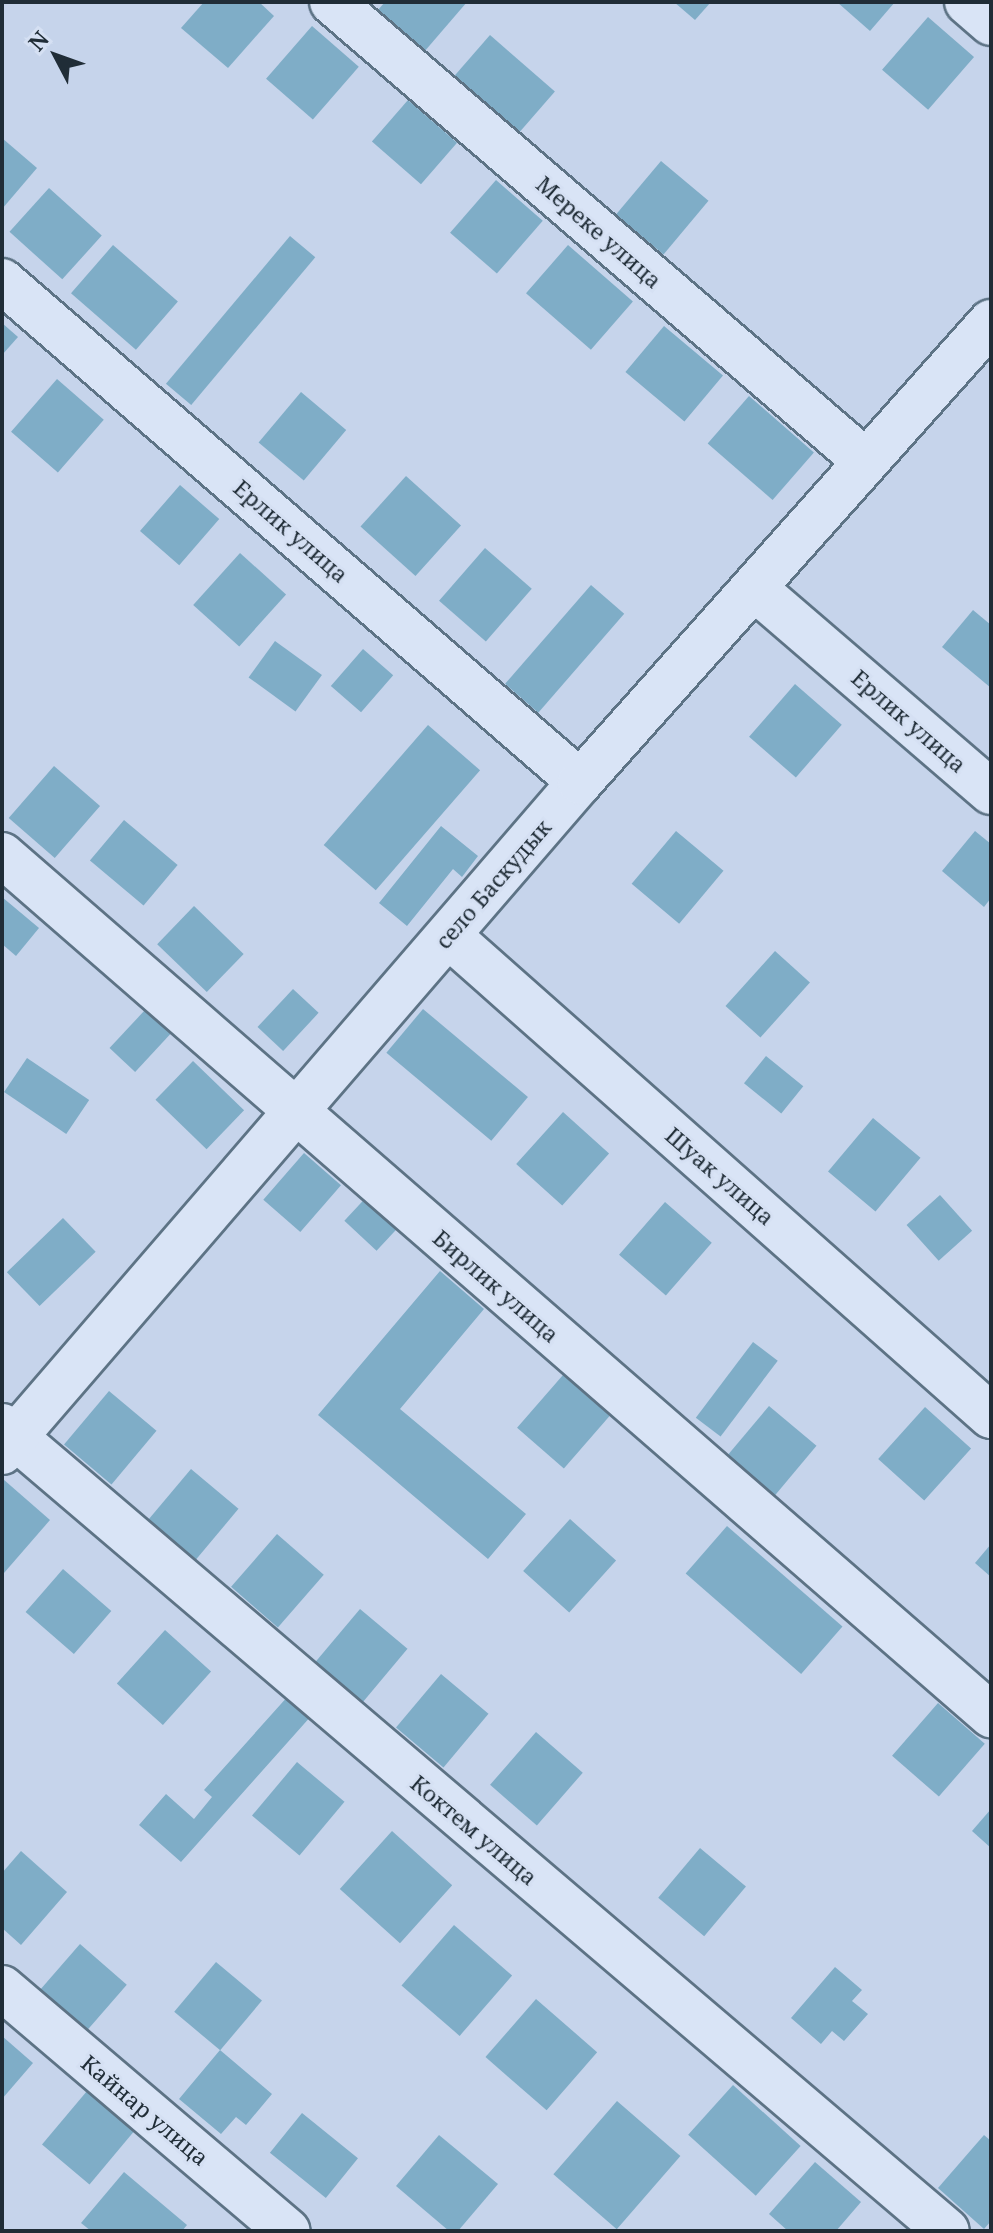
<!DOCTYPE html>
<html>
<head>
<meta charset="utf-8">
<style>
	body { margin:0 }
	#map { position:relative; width:993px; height:2233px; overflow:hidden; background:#c6d4eb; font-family:"Noto Serif",serif }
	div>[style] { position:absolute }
	.building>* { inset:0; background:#7fadc7; transform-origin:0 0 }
	.roads { filter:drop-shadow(2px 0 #5d7385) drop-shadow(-2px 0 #5d7385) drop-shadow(0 2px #5d7385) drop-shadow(0 -2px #5d7385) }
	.minor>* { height:44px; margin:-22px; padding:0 22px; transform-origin:22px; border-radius:22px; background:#d9e4f6 }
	span { translate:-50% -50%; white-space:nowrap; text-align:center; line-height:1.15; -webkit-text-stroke:6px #d5e0f3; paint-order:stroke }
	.street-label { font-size:22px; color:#202d37 }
	.frame { position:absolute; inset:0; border:4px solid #202d37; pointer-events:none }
	.north { position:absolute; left:16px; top:16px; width:80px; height:80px; -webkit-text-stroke:6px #d5e0f3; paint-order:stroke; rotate:311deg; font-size:22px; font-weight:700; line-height:32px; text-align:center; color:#202d37 }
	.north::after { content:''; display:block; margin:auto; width:28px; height:36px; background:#202d37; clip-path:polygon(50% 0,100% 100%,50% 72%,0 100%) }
</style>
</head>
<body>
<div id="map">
	<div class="building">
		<div style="clip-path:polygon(204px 2px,259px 2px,274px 16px,228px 68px,181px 28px)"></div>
		<div style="clip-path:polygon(385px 2px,467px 2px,424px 52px,377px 11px)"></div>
		<div style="clip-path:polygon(674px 2px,711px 2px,695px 20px)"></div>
		<div style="clip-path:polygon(837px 2px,895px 2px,870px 31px)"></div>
		<div style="left:928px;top:17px;width:61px;height:70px;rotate:41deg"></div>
		<div style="left:312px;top:26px;width:62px;height:70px;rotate:41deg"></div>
		<div style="left:490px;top:35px;width:86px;height:64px;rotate:41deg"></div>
		<div style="left:408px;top:100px;width:65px;height:55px;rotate:41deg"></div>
		<div style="clip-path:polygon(2px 138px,37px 168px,2px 209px)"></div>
		<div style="left:661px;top:161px;width:62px;height:70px;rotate:40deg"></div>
		<div style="left:496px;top:180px;width:62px;height:70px;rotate:41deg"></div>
		<div style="left:49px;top:188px;width:71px;height:59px;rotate:42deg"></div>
		<div style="left:290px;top:236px;width:33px;height:193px;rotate:40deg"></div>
		<div style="left:113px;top:245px;width:86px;height:64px;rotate:41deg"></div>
		<div style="left:568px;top:245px;width:86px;height:64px;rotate:41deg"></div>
		<div style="clip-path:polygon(2px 323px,18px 337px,2px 355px)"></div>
		<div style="left:664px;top:326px;width:77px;height:60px;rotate:40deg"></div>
		<div style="left:57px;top:379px;width:62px;height:70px;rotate:41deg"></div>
		<div style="left:301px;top:392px;width:59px;height:66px;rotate:40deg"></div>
		<div style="left:749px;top:396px;width:86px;height:63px;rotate:41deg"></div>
		<div style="left:406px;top:476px;width:74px;height:68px;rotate:42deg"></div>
		<div style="left:180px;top:485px;width:52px;height:61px;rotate:41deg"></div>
		<div style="left:485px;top:548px;width:62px;height:70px;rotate:41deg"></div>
		<div style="left:240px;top:553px;width:62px;height:70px;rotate:42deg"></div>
		<div style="left:591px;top:585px;width:44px;height:131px;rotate:41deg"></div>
		<div style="clip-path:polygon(973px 610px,991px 625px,991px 688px,942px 647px)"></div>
		<div style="left:275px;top:641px;width:58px;height:45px;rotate:36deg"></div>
		<div style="left:363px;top:649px;width:40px;height:49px;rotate:41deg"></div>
		<div style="left:795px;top:684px;width:62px;height:70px;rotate:41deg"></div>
		<div style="left:428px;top:725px;width:69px;height:159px;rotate:41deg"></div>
		<div style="left:54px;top:766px;width:61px;height:69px;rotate:41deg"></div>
		<div style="left:124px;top:820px;width:70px;height:53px;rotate:40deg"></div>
		<div style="clip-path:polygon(441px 826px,478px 856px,462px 877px,453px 869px,407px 926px,379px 903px)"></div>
		<div style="left:676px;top:831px;width:62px;height:69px;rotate:40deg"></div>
		<div style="clip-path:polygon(975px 831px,991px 844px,991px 898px,984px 907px,942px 871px)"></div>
		<div style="clip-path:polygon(2px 897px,39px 928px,16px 956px,2px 944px)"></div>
		<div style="left:194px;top:906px;width:69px;height:53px;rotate:44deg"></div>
		<div style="left:775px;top:951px;width:47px;height:74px;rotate:42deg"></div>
		<div style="left:293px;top:989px;width:35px;height:52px;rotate:43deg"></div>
		<div style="left:423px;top:1009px;width:137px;height:57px;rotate:40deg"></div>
		<div style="left:145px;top:1010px;width:35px;height:52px;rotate:43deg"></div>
		<div style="left:766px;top:1056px;width:48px;height:35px;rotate:39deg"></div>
		<div style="left:27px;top:1058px;width:75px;height:41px;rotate:34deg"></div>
		<div style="left:193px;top:1061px;width:71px;height:54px;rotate:44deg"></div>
		<div style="left:563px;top:1112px;width:62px;height:70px;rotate:42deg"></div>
		<div style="left:873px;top:1118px;width:62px;height:70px;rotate:40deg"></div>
		<div style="left:304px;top:1153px;width:49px;height:62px;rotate:41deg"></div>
		<div style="left:373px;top:1190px;width:44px;height:42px;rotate:43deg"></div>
		<div style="left:940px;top:1195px;width:48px;height:45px;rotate:48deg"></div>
		<div style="left:665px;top:1202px;width:62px;height:70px;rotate:41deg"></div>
		<div style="left:63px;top:1218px;width:47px;height:78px;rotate:46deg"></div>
		<div style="clip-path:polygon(440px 1271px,484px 1309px,400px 1409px,526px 1514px,488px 1559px,318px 1415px)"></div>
		<div style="left:753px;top:1342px;width:31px;height:95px;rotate:37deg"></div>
		<div style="left:563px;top:1375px;width:62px;height:70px;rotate:41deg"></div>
		<div style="left:109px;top:1391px;width:62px;height:70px;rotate:40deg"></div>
		<div style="left:769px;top:1406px;width:62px;height:70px;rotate:40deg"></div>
		<div style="left:925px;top:1407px;width:62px;height:70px;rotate:42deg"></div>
		<div style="left:191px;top:1469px;width:62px;height:70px;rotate:40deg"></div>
		<div style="clip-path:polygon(3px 1479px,50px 1520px,4px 1573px,2px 1571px)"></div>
		<div style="left:570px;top:1519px;width:62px;height:70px;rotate:42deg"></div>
		<div style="left:727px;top:1526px;width:153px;height:63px;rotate:41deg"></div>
		<div style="left:277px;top:1534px;width:62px;height:70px;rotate:41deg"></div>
		<div style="clip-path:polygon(991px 1544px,991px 1577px,975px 1563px)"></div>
		<div style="left:63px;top:1569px;width:64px;height:57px;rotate:41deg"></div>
		<div style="left:360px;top:1609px;width:62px;height:70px;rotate:40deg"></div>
		<div style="left:165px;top:1630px;width:62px;height:72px;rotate:42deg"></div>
		<div style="left:441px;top:1674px;width:62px;height:70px;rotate:40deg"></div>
		<div style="clip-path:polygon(289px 1695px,312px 1715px,181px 1862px,139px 1825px,166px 1794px,194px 1819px,212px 1797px,204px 1790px)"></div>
		<div style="left:938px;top:1703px;width:62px;height:70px;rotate:41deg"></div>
		<div style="left:536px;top:1732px;width:62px;height:70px;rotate:41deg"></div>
		<div style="left:297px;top:1762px;width:62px;height:70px;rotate:40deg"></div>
		<div style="clip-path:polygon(991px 1809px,991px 1848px,972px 1831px)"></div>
		<div style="left:392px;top:1831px;width:81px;height:78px;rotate:42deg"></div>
		<div style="left:700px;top:1848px;width:60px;height:65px;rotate:40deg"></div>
		<div style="clip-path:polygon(21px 1851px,67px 1892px,21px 1945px,2px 1928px,2px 1873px)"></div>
		<div style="left:454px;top:1925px;width:77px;height:80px;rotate:41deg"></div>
		<div style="left:80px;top:1944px;width:62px;height:70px;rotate:41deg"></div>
		<div style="left:216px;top:1962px;width:60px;height:65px;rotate:40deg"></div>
		<div style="clip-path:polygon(835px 1967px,862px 1990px,852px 2001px,868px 2014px,844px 2041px,832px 2031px,821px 2044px,791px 2018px)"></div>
		<div style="left:536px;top:1999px;width:81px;height:77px;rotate:41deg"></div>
		<div style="clip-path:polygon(2px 2036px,33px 2063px,2px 2099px)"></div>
		<div style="clip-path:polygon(220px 2050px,272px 2094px,246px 2125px,236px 2117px,221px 2134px,179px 2099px)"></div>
		<div style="left:733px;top:2085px;width:91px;height:67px;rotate:42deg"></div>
		<div style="left:87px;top:2091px;width:62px;height:70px;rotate:40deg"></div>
		<div style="left:617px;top:2101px;width:84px;height:97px;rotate:41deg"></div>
		<div style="left:302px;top:2113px;width:72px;height:51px;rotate:39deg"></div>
		<div style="clip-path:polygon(439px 2135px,498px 2184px,458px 2231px,449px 2231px,396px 2186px)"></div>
		<div style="clip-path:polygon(984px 2135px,991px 2141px,991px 2221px,984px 2229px,938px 2188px)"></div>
		<div style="clip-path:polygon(815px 2162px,861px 2202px,836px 2231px,788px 2231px,769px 2214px)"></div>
		<div style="clip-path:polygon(124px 2172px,187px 2225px,182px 2231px,91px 2231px,81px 2223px)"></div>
	</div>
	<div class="roads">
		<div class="minor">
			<div style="left:332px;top:2px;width:703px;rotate:40.73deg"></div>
			<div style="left:967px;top:2px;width:32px;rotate:41deg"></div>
			<div style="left:2px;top:281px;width:765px;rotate:40.92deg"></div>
			<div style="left:754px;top:588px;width:313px;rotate:40.7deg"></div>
			<div style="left:2px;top:855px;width:1311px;rotate:41.01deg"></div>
			<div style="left:449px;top:936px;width:724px;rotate:41.53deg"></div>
			<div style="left:2px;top:1426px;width:1241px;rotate:40.43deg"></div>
			<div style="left:2px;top:1452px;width:885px;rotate:-49.22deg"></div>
			<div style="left:580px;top:782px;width:617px;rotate:-48.22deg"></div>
			<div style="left:2px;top:1988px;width:375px;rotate:40.4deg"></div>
		</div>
	</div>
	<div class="street-label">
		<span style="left:599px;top:232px;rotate:41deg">Мереке улица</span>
		<span style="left:291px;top:531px;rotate:41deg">Ерлик улица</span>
		<span style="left:909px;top:721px;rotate:41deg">Ерлик улица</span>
		<span style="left:493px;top:884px;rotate:-49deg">село Баскудык</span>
		<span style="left:720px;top:1176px;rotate:41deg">Шуак улица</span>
		<span style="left:496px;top:1286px;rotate:41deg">Бирлик улица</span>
		<span style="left:474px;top:1830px;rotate:40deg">Коктем улица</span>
		<span style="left:145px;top:2110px;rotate:40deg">Кайнар улица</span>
	</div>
	<div class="frame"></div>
	<div class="north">N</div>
</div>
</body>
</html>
